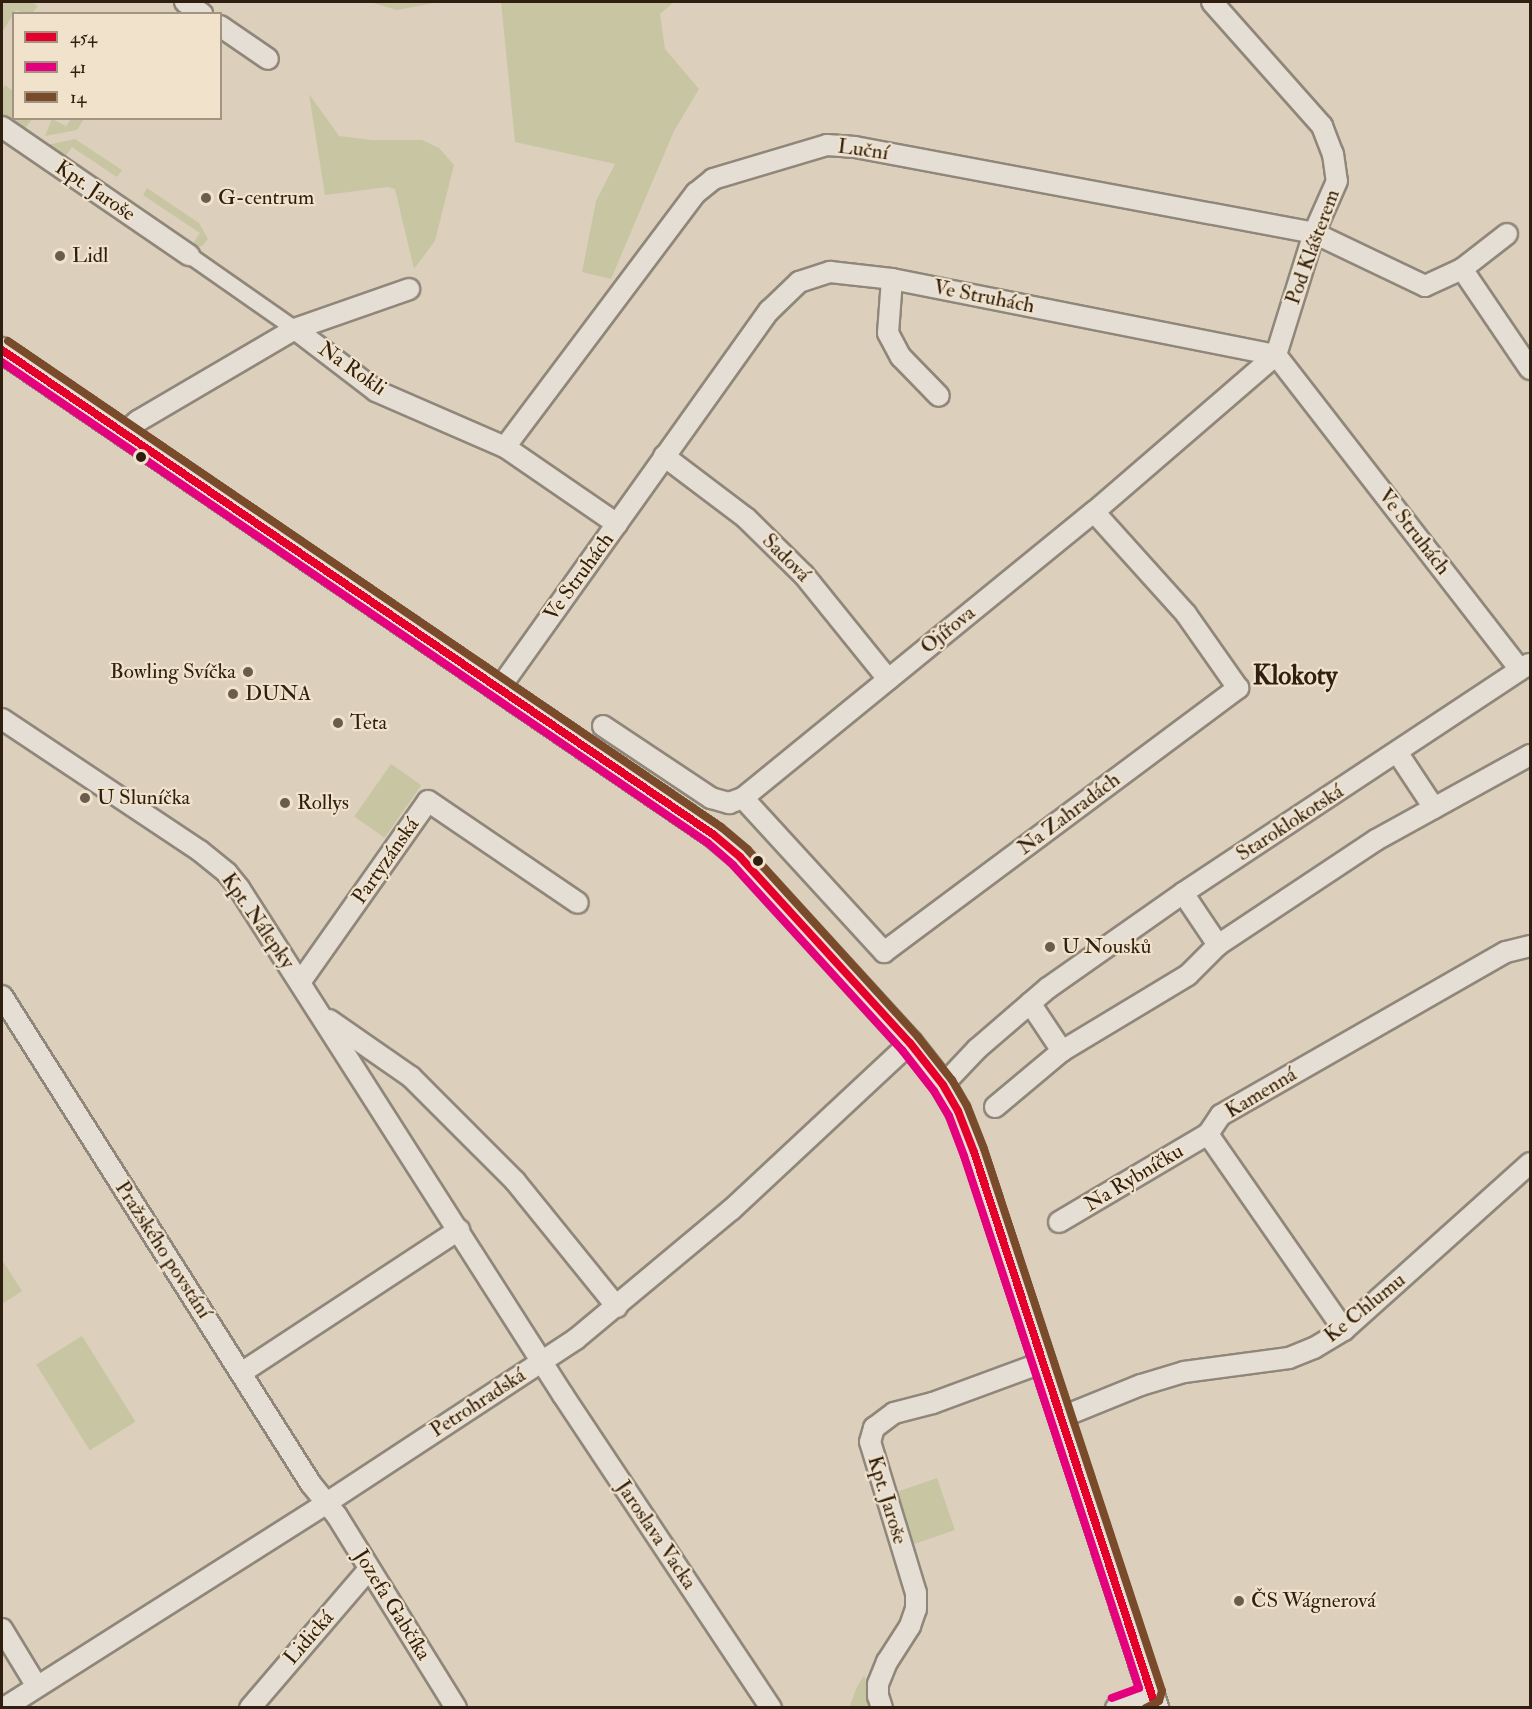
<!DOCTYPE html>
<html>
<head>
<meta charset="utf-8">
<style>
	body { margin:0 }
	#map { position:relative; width:1532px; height:1709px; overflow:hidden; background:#dcd0bd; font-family:"IM FELL Double Pica",serif }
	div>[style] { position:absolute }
	.green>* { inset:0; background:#c8c5a2; transform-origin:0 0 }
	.roads { filter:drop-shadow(2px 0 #90877a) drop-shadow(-2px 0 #90877a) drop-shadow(0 2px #90877a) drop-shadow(0 -2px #90877a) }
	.pedestrian>* { height:15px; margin:-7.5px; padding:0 7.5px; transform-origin:7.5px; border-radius:7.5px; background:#e4ded4 }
	.minor>* { height:20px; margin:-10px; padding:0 10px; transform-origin:10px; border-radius:10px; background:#e4ded4 }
	.tertiary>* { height:24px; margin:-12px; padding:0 12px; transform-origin:12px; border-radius:12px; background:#e4ded4 }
	.bus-1>* { height:8px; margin:-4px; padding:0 4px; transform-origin:4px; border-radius:4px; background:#e4002b }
	.bus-2>* { height:8px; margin:-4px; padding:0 4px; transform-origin:4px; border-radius:4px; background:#e5007d }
	.bus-3>* { height:8px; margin:-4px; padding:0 4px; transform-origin:4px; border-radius:4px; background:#7a4b2a }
	.dots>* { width:16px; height:16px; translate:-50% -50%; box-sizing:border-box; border:3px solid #f1e2cc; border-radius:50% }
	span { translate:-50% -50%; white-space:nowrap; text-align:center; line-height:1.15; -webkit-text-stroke:4.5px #f1e2cc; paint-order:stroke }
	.street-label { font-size:21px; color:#2e1f10 }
	.poi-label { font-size:21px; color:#2e1f10 }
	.left { translate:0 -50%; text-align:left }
	.right { translate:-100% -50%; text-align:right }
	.district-label { font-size:27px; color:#2e1f10; font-weight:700 }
	.frame { position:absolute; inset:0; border:3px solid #2e1f10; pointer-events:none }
	.legend { position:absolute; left:12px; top:12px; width:210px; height:108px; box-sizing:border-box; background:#f1e2cc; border:2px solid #a39481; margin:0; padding:8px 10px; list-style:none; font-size:18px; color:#2e1f10 }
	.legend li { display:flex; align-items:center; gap:12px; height:30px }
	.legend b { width:30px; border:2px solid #a39481 }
</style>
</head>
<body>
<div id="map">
	<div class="green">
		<div style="clip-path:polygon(2px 2px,31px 2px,38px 6px,32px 13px,23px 13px,16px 10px,2px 32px)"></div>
		<div style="clip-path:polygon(370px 2px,440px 2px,397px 10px)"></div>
		<div style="clip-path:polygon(501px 2px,674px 2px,660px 14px,665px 49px,699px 89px,674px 131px,611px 279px,582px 272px,596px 201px,615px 164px,515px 142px)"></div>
		<div style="clip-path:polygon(5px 85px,13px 91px,14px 118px,32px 119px,22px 133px,2px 119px,2px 90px)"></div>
		<div style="clip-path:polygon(309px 94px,339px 136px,372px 140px,422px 140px,439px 148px,454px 165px,435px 241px,414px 269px,395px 189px,388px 187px,325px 195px)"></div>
		<div style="clip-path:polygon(52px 119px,66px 126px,71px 119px,84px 119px,77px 130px,45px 136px)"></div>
		<div style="clip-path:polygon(75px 139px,122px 170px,117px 177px,72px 147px,63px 160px,47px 145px)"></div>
		<div style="clip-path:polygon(147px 188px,199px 223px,208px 239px,202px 246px,191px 246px,200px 233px,143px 195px)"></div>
		<div style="left:391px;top:764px;width:37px;height:64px;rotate:35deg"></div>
		<div style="clip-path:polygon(2px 1260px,22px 1291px,2px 1304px)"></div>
		<div style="left:82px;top:1336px;width:101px;height:54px;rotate:58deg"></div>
		<div style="left:937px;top:1478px;width:55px;height:43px;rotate:71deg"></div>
		<div style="clip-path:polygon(864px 1675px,873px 1707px,849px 1708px,856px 1689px)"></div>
	</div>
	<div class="roads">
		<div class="pedestrian">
			<div style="left:189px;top:255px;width:129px;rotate:34.9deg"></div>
		</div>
		<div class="minor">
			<div style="left:185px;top:2px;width:21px;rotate:35deg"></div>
			<div style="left:1212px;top:2px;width:166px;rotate:48.4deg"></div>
			<div style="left:1322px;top:126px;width:30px;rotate:69deg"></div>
			<div style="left:1333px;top:154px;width:27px;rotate:82deg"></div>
			<div style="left:1337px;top:181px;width:57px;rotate:113.9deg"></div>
			<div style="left:1314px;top:233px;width:128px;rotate:107.3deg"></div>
			<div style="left:220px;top:26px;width:58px;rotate:34.5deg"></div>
			<div style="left:2px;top:127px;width:227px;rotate:34.4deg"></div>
			<div style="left:1462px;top:269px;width:57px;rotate:-37.9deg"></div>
			<div style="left:892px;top:279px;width:54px;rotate:94.2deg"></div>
			<div style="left:888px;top:333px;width:27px;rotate:62deg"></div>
			<div style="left:901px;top:357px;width:54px;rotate:45.7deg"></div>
			<div style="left:295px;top:329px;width:102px;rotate:37.4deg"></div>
			<div style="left:376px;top:391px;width:141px;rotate:23.5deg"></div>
			<div style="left:505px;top:447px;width:136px;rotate:34.5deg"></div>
			<div style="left:122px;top:434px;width:21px;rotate:-39deg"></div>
			<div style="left:138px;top:421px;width:182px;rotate:-30.4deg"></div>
			<div style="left:295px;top:329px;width:121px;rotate:-19.3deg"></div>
			<div style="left:505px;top:447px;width:318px;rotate:-53.1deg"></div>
			<div style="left:696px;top:193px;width:22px;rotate:-39deg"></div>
			<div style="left:713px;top:179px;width:119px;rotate:-16.6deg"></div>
			<div style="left:827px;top:145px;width:28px;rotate:4deg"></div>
			<div style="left:855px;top:147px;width:467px;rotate:10.6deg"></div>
			<div style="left:1314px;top:233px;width:123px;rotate:25.5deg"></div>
			<div style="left:1425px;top:286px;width:41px;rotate:-24.7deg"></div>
			<div style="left:1462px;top:269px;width:121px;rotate:55.8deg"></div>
			<div style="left:664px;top:456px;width:103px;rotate:37.1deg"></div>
			<div style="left:746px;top:518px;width:81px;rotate:44.5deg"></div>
			<div style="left:804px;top:575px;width:134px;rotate:51.1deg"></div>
			<div style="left:499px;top:689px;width:465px;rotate:-54.5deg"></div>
			<div style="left:769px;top:311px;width:42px;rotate:-44deg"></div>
			<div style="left:799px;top:282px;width:33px;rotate:-18deg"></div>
			<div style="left:830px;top:272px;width:62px;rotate:6.4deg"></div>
			<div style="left:892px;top:279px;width:391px;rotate:11.2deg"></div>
			<div style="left:1276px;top:355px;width:398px;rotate:52.2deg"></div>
			<div style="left:2px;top:719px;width:238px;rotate:33.7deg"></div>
			<div style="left:200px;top:851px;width:35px;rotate:39deg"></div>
			<div style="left:227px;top:873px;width:19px;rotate:51deg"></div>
			<div style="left:239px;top:888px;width:602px;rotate:57.42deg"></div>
			<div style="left:563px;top:1395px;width:376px;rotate:56.4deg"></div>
			<div style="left:603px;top:726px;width:130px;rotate:33.7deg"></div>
			<div style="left:711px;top:798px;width:19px;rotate:16deg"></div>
			<div style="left:729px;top:803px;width:15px;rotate:-20deg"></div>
			<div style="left:743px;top:798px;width:453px;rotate:-39.2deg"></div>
			<div style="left:1094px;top:512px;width:240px;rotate:-40.8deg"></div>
			<div style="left:1397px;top:752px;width:67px;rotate:56.5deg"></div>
			<div style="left:743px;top:798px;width:209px;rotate:47.5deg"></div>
			<div style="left:884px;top:952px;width:442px;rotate:-36.7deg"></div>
			<div style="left:1238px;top:688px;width:90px;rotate:-125.1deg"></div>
			<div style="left:1186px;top:614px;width:137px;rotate:-132deg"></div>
			<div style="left:1183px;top:893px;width:63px;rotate:56.1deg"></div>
			<div style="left:301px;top:981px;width:220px;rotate:-54.8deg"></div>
			<div style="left:428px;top:801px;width:181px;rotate:34.2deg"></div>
			<div style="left:2px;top:996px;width:578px;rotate:57.66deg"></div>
			<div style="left:311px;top:1484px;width:41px;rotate:50.9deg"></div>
			<div style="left:337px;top:1516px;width:226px;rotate:58.2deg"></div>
			<div style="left:1030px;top:1003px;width:58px;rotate:56.3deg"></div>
			<div style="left:329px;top:1020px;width:100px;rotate:34.8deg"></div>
			<div style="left:411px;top:1077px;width:147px;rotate:45deg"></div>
			<div style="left:515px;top:1181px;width:162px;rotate:51deg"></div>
			<div style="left:943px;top:1085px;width:50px;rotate:-46.6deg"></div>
			<div style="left:977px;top:1049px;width:94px;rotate:-40.7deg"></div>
			<div style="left:1048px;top:988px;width:165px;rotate:-35.1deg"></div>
			<div style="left:1183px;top:893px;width:415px;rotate:-33.5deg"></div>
			<div style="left:995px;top:1107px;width:87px;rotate:-39.9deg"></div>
			<div style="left:1062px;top:1051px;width:147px;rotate:-31.1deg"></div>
			<div style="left:1188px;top:975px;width:42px;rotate:-45deg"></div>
			<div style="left:1218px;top:945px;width:190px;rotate:-33.6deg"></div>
			<div style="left:1376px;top:840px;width:176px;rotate:-28.9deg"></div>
			<div style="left:1059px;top:1222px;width:173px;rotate:-30.6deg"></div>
			<div style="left:1344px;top:1330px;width:239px;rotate:-124.8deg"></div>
			<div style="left:1208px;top:1134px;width:23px;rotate:-56deg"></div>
			<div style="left:1221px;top:1115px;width:328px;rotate:-29.8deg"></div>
			<div style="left:1506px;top:952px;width:25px;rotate:-14deg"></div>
			<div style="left:241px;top:1373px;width:261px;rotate:-33.3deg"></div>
			<div style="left:1062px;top:1417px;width:85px;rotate:-22.1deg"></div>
			<div style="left:1141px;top:1385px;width:45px;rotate:-16.8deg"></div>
			<div style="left:1184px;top:1372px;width:106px;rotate:-7.6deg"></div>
			<div style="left:1289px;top:1358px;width:27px;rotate:-22deg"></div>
			<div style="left:1314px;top:1348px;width:35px;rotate:-31deg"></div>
			<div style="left:1344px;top:1330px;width:250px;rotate:-41.9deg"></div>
			<div style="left:2px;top:1629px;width:66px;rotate:58.7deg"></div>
			<div style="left:4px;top:1708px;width:384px;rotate:-32.4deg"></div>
			<div style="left:328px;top:1502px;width:297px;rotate:-33.3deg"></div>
			<div style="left:576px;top:1339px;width:202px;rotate:-39.8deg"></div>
			<div style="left:731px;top:1210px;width:245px;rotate:-43deg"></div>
			<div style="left:250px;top:1708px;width:183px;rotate:-49.4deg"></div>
			<div style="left:882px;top:1708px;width:13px;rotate:-108deg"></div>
			<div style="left:878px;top:1696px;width:12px;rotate:-90deg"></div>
			<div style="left:878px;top:1684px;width:24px;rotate:-68deg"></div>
			<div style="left:887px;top:1662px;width:43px;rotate:-57.4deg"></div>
			<div style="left:910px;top:1626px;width:18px;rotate:-71deg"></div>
			<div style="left:916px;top:1609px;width:16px;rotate:-90deg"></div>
			<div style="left:916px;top:1593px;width:158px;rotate:-106.9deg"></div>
			<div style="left:870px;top:1442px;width:15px;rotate:-74deg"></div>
			<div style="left:874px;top:1428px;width:25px;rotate:-37deg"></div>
			<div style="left:894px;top:1413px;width:40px;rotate:-14.4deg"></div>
			<div style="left:933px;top:1403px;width:118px;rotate:-20.3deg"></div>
			<div style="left:1116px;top:1708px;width:39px;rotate:-21deg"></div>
		</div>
		<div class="tertiary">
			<div style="left:2px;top:350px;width:861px;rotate:34.26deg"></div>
			<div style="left:714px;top:835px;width:34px;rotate:40deg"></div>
			<div style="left:740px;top:857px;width:252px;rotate:47.6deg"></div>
			<div style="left:910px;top:1043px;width:53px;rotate:51.8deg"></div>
			<div style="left:943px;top:1085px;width:30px;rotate:60deg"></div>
			<div style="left:958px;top:1111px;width:44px;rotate:68.7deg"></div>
			<div style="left:974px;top:1152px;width:585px;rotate:71.87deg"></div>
		</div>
	</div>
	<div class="bus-1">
		<div style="left:2px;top:350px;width:861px;rotate:34.26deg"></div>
		<div style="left:714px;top:835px;width:34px;rotate:40deg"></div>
		<div style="left:740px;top:857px;width:252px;rotate:47.6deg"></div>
		<div style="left:910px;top:1043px;width:53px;rotate:51.8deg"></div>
		<div style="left:943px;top:1085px;width:30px;rotate:60deg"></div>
		<div style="left:958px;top:1111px;width:44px;rotate:68.7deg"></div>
		<div style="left:974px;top:1152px;width:585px;rotate:71.87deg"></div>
	</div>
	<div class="bus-2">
		<div style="left:2px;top:362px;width:854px;rotate:34.27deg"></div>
		<div style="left:708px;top:843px;width:33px;rotate:41deg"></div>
		<div style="left:733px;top:865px;width:251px;rotate:47.6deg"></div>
		<div style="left:902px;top:1050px;width:52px;rotate:52deg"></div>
		<div style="left:934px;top:1091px;width:29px;rotate:59deg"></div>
		<div style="left:949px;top:1116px;width:43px;rotate:69.4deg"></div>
		<div style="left:964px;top:1156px;width:560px;rotate:71.79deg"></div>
		<div style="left:1139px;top:1688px;width:29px;rotate:160deg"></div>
	</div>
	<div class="bus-3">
		<div style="left:8px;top:341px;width:863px;rotate:34.28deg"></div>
		<div style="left:721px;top:827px;width:35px;rotate:40deg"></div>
		<div style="left:748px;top:850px;width:253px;rotate:47.7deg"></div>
		<div style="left:918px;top:1037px;width:55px;rotate:51.7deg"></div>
		<div style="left:952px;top:1080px;width:30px;rotate:60deg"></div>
		<div style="left:967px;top:1106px;width:46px;rotate:68.4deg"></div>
		<div style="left:984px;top:1149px;width:570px;rotate:71.82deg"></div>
		<div style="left:1162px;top:1691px;width:10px;rotate:107deg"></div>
		<div style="left:1159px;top:1701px;width:15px;rotate:152deg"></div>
	</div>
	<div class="dots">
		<div style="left:206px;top:198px;background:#6b5d4d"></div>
		<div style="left:60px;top:256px;background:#6b5d4d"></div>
		<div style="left:141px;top:457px;background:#2e1f10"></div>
		<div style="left:248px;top:672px;background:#6b5d4d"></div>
		<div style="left:233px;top:694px;background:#6b5d4d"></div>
		<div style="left:338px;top:723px;background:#6b5d4d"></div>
		<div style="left:85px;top:798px;background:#6b5d4d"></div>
		<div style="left:285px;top:803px;background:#6b5d4d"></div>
		<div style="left:758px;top:861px;background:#2e1f10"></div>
		<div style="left:1050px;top:947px;background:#6b5d4d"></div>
		<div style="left:1239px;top:1601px;background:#6b5d4d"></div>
	</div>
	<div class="street-label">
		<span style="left:863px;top:150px;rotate:8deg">Luční</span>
		<span style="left:95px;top:191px;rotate:34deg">Kpt. Jaroše</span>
		<span style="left:1313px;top:247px;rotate:-70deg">Pod Klášterem</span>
		<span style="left:984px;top:297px;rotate:11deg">Ve Struhách</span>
		<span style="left:352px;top:369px;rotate:35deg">Na Rokli</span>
		<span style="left:1414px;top:532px;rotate:52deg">Ve Struhách</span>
		<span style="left:786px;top:558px;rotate:45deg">Sadová</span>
		<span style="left:579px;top:577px;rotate:-54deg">Ve Struhách</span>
		<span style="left:948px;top:630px;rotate:-39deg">Ojířova</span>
		<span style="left:1069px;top:814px;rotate:-37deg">Na Zahradách</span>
		<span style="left:1290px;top:823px;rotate:-33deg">Staroklokotská</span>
		<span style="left:386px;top:861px;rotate:-55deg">Partyzánská</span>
		<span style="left:258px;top:921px;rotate:55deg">Kpt. Nálepky</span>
		<span style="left:1261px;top:1093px;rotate:-31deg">Kamenná</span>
		<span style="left:1134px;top:1178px;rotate:-31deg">Na Rybníčku</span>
		<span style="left:163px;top:1250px;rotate:57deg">Pražského povstání</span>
		<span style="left:1365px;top:1308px;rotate:-39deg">Ke Chlumu</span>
		<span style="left:478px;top:1403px;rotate:-33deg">Petrohradská</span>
		<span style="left:887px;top:1500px;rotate:73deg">Kpt. Jaroše</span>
		<span style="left:656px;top:1535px;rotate:56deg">Jaroslava Vacka</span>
		<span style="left:392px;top:1605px;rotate:58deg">Jozefa Gabčíka</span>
		<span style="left:309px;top:1638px;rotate:-49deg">Lidická</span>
	</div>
	<div class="poi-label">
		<span class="left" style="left:218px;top:198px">G-centrum</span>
		<span class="left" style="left:72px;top:256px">Lidl</span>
		<span class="right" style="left:236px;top:672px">Bowling Svíčka</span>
		<span class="left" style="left:245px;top:694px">DUNA</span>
		<span class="left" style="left:350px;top:723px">Teta</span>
		<span class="left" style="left:97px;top:798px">U Sluníčka</span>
		<span class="left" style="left:297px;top:803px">Rollys</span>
		<span class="left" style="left:1062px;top:947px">U Nousků</span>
		<span class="left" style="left:1251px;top:1601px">ČS Wágnerová</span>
	</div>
	<div class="district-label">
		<span style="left:1295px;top:676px">Klokoty</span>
	</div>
	<div class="frame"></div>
	<ul class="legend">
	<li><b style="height:8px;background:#e4002b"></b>454</li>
	<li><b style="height:8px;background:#e5007d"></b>41</li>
	<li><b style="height:8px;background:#7a4b2a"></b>14</li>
	</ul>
</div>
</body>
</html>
